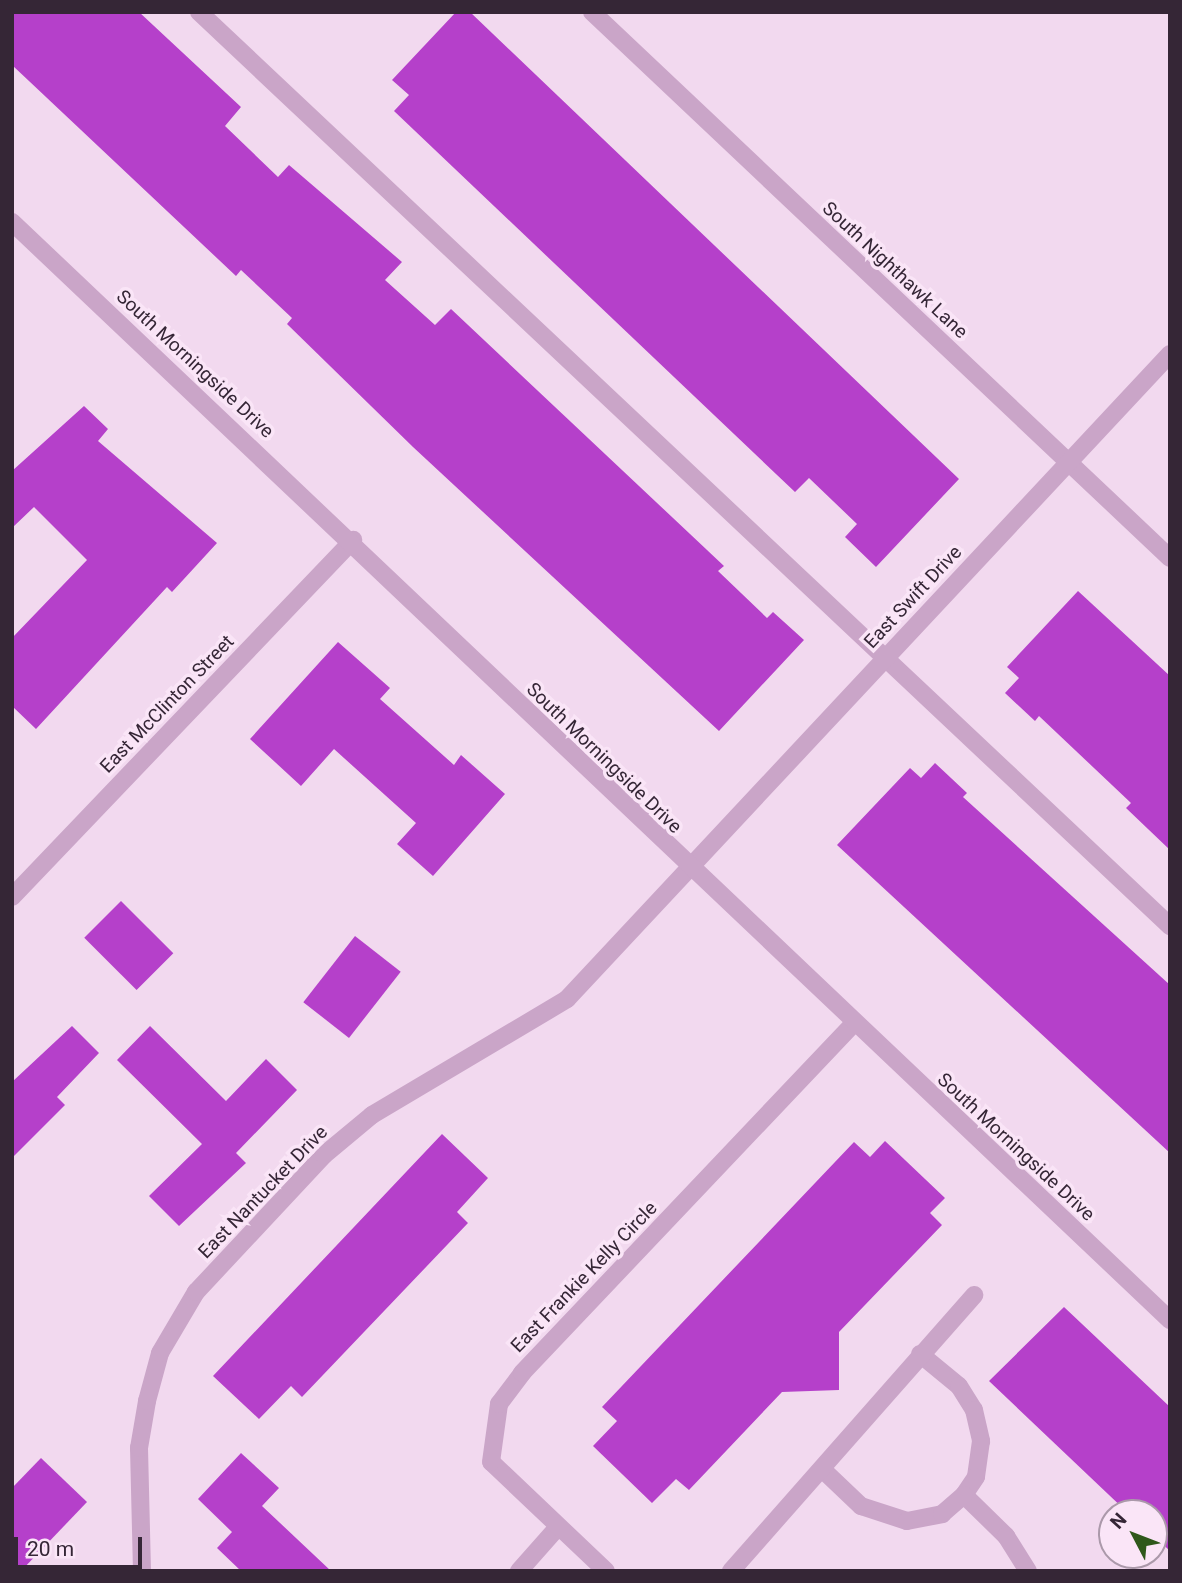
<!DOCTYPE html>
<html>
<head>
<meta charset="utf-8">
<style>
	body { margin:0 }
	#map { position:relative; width:1182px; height:1583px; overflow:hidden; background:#f2d9ef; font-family:Roboto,sans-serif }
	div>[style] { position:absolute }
	.building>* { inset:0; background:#b540ca; transform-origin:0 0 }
	.service>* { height:18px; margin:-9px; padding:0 9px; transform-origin:9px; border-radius:9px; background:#caa5c8 }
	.minor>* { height:18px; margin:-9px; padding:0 9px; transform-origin:9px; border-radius:9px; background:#caa5c8 }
	.tertiary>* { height:18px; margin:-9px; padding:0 9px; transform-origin:9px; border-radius:9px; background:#caa5c8 }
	span { translate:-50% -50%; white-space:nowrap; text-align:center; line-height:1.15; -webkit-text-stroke:7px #fae5f7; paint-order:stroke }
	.street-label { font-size:19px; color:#352636 }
	.frame { position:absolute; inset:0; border:14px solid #352636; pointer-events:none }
	.north { position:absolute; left:1098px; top:1499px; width:70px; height:70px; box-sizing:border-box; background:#fae5f7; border:2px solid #ab99aa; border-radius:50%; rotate:312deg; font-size:19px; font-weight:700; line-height:28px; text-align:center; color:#352636 }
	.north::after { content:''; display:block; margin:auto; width:24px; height:32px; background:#2f581b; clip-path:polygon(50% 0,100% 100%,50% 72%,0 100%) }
	.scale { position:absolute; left:14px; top:1537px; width:128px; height:32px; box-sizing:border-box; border:4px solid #352636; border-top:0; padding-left:9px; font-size:21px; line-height:24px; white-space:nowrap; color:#352636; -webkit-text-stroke:5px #fae5f7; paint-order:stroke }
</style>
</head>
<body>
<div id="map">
	<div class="building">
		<div style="clip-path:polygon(12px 12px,139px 12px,241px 107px,225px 126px,278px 177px,289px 165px,402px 262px,385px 280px,435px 325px,451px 309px,724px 566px,718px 571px,767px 618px,773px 612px,804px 640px,719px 731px,413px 447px,287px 324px,292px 318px,241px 270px,236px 276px,12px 65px)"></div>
		<div style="clip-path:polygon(456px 12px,470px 12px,959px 479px,876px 567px,845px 537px,857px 524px,809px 478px,795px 492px,394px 111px,409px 95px,392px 80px)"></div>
		<div style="clip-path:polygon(84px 406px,108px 429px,98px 441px,217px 543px,172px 592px,167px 587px,36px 729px,12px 706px,12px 638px,87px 560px,34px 507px,12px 528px,12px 471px)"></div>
		<div style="clip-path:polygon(1078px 591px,1170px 676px,1170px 850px,1126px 808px,1131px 803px,1039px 716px,1035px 721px,1005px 693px,1019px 678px,1007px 667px)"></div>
		<div style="clip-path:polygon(338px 642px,390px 688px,380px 699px,454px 765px,461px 755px,505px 794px,433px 876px,397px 844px,416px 823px,334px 749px,301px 786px,250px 739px)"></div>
		<div style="clip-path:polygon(935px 763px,967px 793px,963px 797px,1170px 985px,1170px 1153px,837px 845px,910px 768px,921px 778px)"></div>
		<div style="left:121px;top:901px;width:74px;height:52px;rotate:45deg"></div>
		<div style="left:355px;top:936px;width:58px;height:84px;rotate:38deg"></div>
		<div style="clip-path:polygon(72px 1026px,99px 1053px,57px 1097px,65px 1105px,12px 1158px,12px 1082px)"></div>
		<div style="clip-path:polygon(150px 1026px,226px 1101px,266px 1059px,297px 1090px,236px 1153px,246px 1163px,179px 1226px,149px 1196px,202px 1144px,117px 1060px)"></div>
		<div style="clip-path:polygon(442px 1134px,488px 1178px,457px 1212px,468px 1223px,302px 1397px,291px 1386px,259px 1419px,213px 1376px)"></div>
		<div style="clip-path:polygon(885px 1141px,945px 1198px,930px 1213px,942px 1225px,839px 1332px,839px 1390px,782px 1392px,689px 1490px,676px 1479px,652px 1503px,593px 1446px,617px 1421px,602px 1407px,854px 1142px,870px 1157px)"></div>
		<div style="clip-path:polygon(1064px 1307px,1170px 1407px,1170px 1551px,1154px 1536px,1154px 1513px,1128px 1513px,989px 1381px)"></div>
		<div style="clip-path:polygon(241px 1453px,279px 1488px,262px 1506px,331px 1571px,241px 1571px,217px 1548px,232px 1532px,198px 1499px)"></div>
		<div style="clip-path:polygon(41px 1458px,87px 1502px,21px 1571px,12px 1571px,12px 1488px)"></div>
	</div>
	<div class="service">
		<div style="left:199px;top:12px;width:1334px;rotate:43.27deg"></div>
		<div style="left:920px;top:1354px;width:50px;rotate:39.4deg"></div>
		<div style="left:959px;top:1386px;width:28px;rotate:58deg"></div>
		<div style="left:974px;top:1410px;width:32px;rotate:77deg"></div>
		<div style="left:981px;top:1441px;width:36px;rotate:98deg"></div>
		<div style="left:976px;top:1477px;width:22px;rotate:124deg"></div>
		<div style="left:964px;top:1495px;width:59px;rotate:44.3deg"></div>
		<div style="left:1006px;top:1536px;width:41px;rotate:57.8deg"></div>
		<div style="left:822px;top:1469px;width:54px;rotate:43.5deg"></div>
		<div style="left:861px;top:1506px;width:48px;rotate:18.1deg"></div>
		<div style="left:907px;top:1521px;width:36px;rotate:-11deg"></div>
		<div style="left:942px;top:1514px;width:29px;rotate:-41deg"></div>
		<div style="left:519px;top:1571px;width:57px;rotate:-48.5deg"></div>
		<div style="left:606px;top:1571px;width:158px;rotate:-136.5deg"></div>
		<div style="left:491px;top:1462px;width:59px;rotate:-82.1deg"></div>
		<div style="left:499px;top:1404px;width:39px;rotate:-53deg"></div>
		<div style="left:522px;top:1373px;width:481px;rotate:-46.5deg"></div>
		<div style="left:731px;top:1571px;width:368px;rotate:-48.6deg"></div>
	</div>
	<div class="minor">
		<div style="left:592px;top:12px;width:795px;rotate:43.37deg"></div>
		<div style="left:12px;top:897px;width:494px;rotate:-46.3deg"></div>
		<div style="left:142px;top:1571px;width:123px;rotate:-91.4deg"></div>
		<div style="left:139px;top:1448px;width:48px;rotate:-80.3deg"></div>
		<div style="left:147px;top:1401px;width:50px;rotate:-74.8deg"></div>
		<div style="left:160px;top:1353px;width:71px;rotate:-59.5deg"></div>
		<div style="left:196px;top:1292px;width:187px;rotate:-46.9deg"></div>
		<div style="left:324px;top:1155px;width:62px;rotate:-39.8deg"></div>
		<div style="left:372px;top:1115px;width:227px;rotate:-30.7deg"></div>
		<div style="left:567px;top:999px;width:883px;rotate:-46.93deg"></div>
	</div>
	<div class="tertiary">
		<div style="left:12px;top:222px;width:1596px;rotate:43.48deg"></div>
	</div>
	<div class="street-label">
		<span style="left:895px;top:270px;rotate:43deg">South Nighthawk Lane</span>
		<span style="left:195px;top:364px;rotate:43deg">South Morningside Drive</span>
		<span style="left:913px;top:597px;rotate:-47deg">East Swift Drive</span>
		<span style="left:167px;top:704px;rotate:-46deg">East McClinton Street</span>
		<span style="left:604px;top:758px;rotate:44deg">South Morningside Drive</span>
		<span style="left:1016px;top:1147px;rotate:43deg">South Morningside Drive</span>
		<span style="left:263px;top:1192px;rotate:-46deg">East Nantucket Drive</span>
		<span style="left:584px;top:1277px;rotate:-46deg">East Frankie Kelly Circle</span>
	</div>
	<div class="frame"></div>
	<div class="north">N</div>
	<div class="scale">20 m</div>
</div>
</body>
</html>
